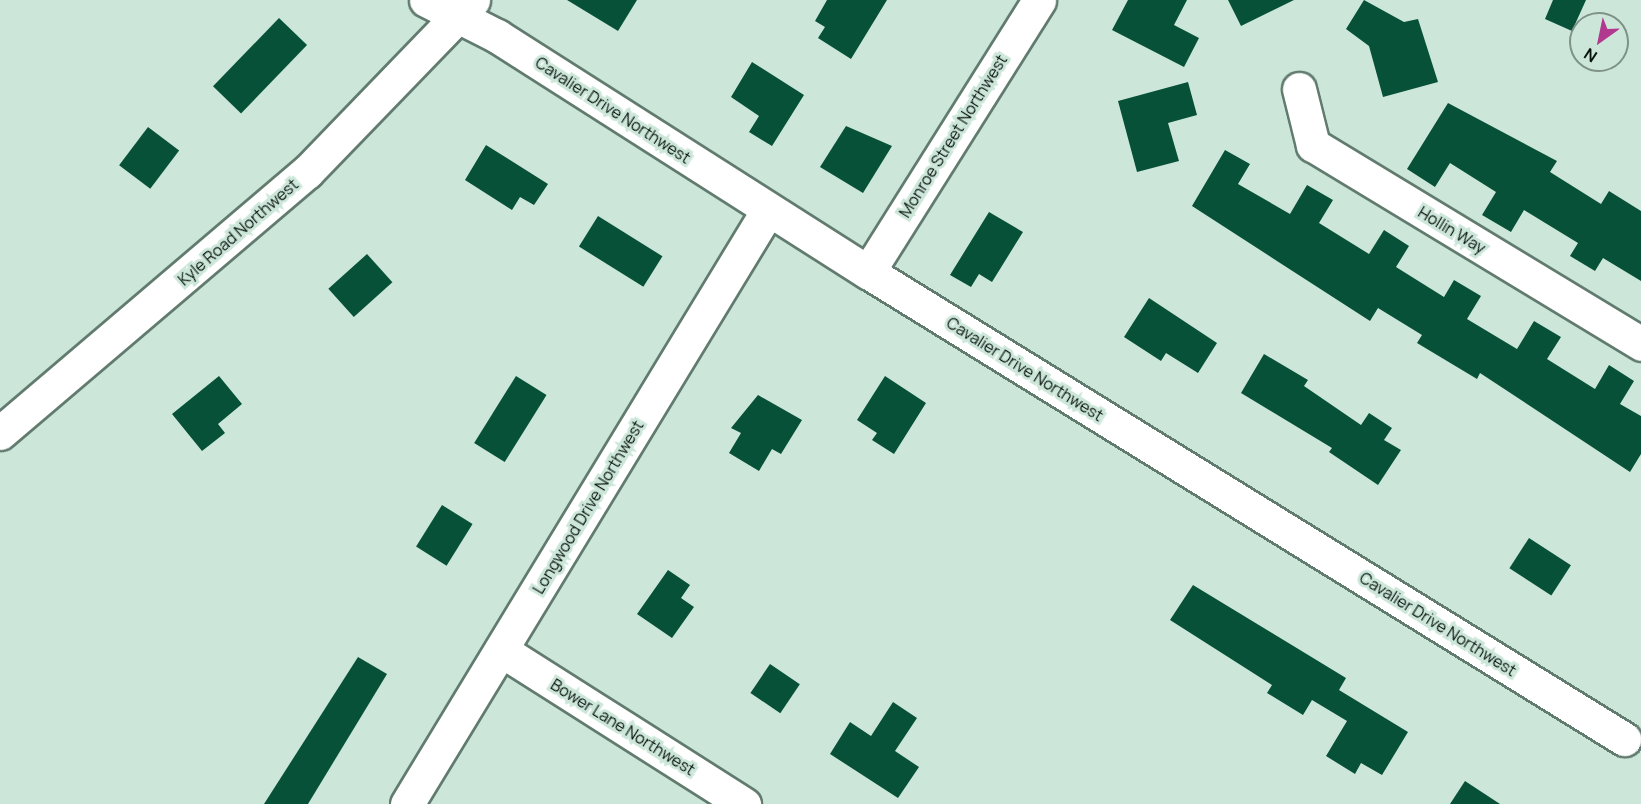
<!DOCTYPE html>
<html>
<head>
<meta charset="utf-8">
<style>
	body { margin:0 }
	#map { position:relative; width:1641px; height:804px; overflow:hidden; background:#cce7da; font-family:Manrope,sans-serif }
	div>[style] { position:absolute }
	.building>* { inset:0; background:#085139; transform-origin:0 0 }
	.roads { filter:drop-shadow(2px 0 #627b6f) drop-shadow(-2px 0 #627b6f) drop-shadow(0 2px #627b6f) drop-shadow(0 -2px #627b6f) }
	.minor>* { height:33px; margin:-16.5px; padding:0 16.5px; transform-origin:16.5px; border-radius:16.5px; background:#fff }
	span { translate:-50% -50%; white-space:nowrap; text-align:center; line-height:1.15; -webkit-text-stroke:6px #cce7da; paint-order:stroke }
	.street-label { font-size:16px; color:#08120d }
	.north { position:absolute; left:1569px; top:12px; width:60px; height:60px; box-sizing:border-box; background:#cce7da; border:2px solid #7e9288; border-radius:50%; rotate:213deg; font-size:16px; font-weight:700; line-height:24px; text-align:center; color:#08120d }
	.north::after { content:''; display:block; margin:auto; width:21px; height:27px; background:#b23a8e; clip-path:polygon(50% 0,100% 100%,50% 72%,0 100%) }
</style>
</head>
<body>
<div id="map">
	<div class="building">
		<div style="clip-path:polygon(567px 0,637px 0,618px 31px)"></div>
		<div style="clip-path:polygon(827px 0,887px 0,851px 59px,818px 38px,825px 27px,815px 21px)"></div>
		<div style="clip-path:polygon(1128px 0,1187px 0,1174px 25px,1199px 38px,1184px 67px,1112px 30px)"></div>
		<div style="clip-path:polygon(1228px 0,1294px 0,1241px 26px)"></div>
		<div style="clip-path:polygon(1364px 0,1404px 22px,1418px 19px,1438px 82px,1383px 97px,1369px 46px,1346px 29px)"></div>
		<div style="clip-path:polygon(1553px 0,1586px 0,1572px 31px,1545px 19px)"></div>
		<div style="left:279px;top:18px;width:39px;height:95px;rotate:44deg"></div>
		<div style="clip-path:polygon(752px 62px,804px 95px,772px 146px,749px 132px,759px 116px,731px 97px)"></div>
		<div style="clip-path:polygon(1188px 82px,1197px 115px,1168px 123px,1179px 161px,1137px 172px,1118px 101px)"></div>
		<div style="clip-path:polygon(1448px 103px,1557px 161px,1550px 172px,1601px 204px,1609px 191px,1641px 211px,1641px 281px,1603px 258px,1595px 271px,1570px 256px,1578px 243px,1524px 210px,1511px 232px,1482px 215px,1496px 192px,1450px 163px,1435px 187px,1407px 169px)"></div>
		<div style="clip-path:polygon(846px 126px,892px 146px,863px 193px,820px 167px)"></div>
		<div style="left:148px;top:127px;width:39px;height:48px;rotate:37deg"></div>
		<div style="clip-path:polygon(486px 145px,548px 184px,534px 205px,520px 197px,512px 210px,465px 180px)"></div>
		<div style="clip-path:polygon(1225px 150px,1250px 164px,1238px 184px,1290px 214px,1307px 185px,1333px 200px,1319px 223px,1369px 254px,1384px 230px,1409px 246px,1396px 267px,1444px 297px,1454px 280px,1481px 296px,1467px 319px,1517px 349px,1534px 321px,1561px 337px,1547px 359px,1595px 389px,1609px 365px,1634px 381px,1620px 404px,1641px 416px,1641px 454px,1630px 472px,1480px 373px,1477px 379px,1417px 343px,1422px 335px,1378px 308px,1370px 321px,1192px 206px)"></div>
		<div style="clip-path:polygon(989px 212px,1023px 232px,992px 282px,979px 274px,971px 287px,950px 275px)"></div>
		<div style="left:598px;top:216px;width:76px;height:36px;rotate:32deg"></div>
		<div style="left:367px;top:254px;width:38px;height:52px;rotate:48deg"></div>
		<div style="clip-path:polygon(1149px 298px,1217px 343px,1198px 373px,1166px 353px,1161px 361px,1124px 337px)"></div>
		<div style="clip-path:polygon(1264px 354px,1308px 380px,1304px 386px,1361px 425px,1369px 413px,1392px 428px,1384px 440px,1401px 450px,1378px 485px,1329px 452px,1332px 448px,1241px 393px)"></div>
		<div style="clip-path:polygon(219px 376px,242px 404px,218px 424px,225px 433px,202px 451px,172px 414px)"></div>
		<div style="left:516px;top:376px;width:36px;height:79px;rotate:32deg"></div>
		<div style="clip-path:polygon(885px 376px,926px 403px,894px 454px,872px 440px,877px 433px,857px 420px)"></div>
		<div style="clip-path:polygon(758px 395px,802px 420px,781px 454px,772px 449px,759px 471px,729px 453px,741px 433px,731px 428px)"></div>
		<div style="left:442px;top:505px;width:36px;height:49px;rotate:32deg"></div>
		<div style="left:1529px;top:538px;width:50px;height:36px;rotate:33deg"></div>
		<div style="clip-path:polygon(668px 570px,690px 585px,681px 598px,694px 607px,672px 638px,637px 614px)"></div>
		<div style="clip-path:polygon(1193px 585px,1346px 678px,1339px 690px,1408px 732px,1382px 775px,1361px 763px,1355px 774px,1326px 756px,1347px 721px,1312px 700px,1303px 715px,1267px 693px,1272px 685px,1170px 620px)"></div>
		<div style="clip-path:polygon(358px 657px,387px 674px,308px 804px,264px 804px)"></div>
		<div style="left:770px;top:664px;width:36px;height:35px;rotate:34deg"></div>
		<div style="clip-path:polygon(893px 702px,917px 718px,895px 751px,919px 767px,898px 798px,830px 754px,850px 722px,871px 736px)"></div>
		<div style="clip-path:polygon(1465px 781px,1500px 804px,1450px 804px)"></div>
	</div>
	<div class="roads">
		<div class="minor">
			<div style="left:426px;top:0;width:80px;rotate:26.9deg"></div>
			<div style="left:497px;top:36px;width:440px;rotate:32.5deg"></div>
			<div style="left:868px;top:272px;width:889px;rotate:31.7deg"></div>
			<div style="left:1299px;top:89px;width:58px;rotate:76deg"></div>
			<div style="left:1313px;top:145px;width:384px;rotate:31.2deg"></div>
			<div style="left:868px;top:272px;width:321px;rotate:-57.8deg"></div>
			<div style="left:0;top:433px;width:403px;rotate:-40.4deg"></div>
			<div style="left:307px;top:172px;width:239px;rotate:-46deg"></div>
			<div style="left:501px;top:650px;width:288px;rotate:32.4deg"></div>
			<div style="left:407px;top:804px;width:695px;rotate:-58.71deg"></div>
		</div>
	</div>
	<div class="street-label">
		<span style="left:613px;top:110px;rotate:33deg">Cavalier Drive Northwest</span>
		<span style="left:953px;top:136px;rotate:-58deg">Monroe Street Northwest</span>
		<span style="left:1452px;top:230px;rotate:31deg">Hollin Way</span>
		<span style="left:238px;top:232px;rotate:-41deg">Kyle Road Northwest</span>
		<span style="left:1025px;top:369px;rotate:32deg">Cavalier Drive Northwest</span>
		<span style="left:588px;top:507px;rotate:-59deg">Longwood Drive Northwest</span>
		<span style="left:1438px;top:624px;rotate:32deg">Cavalier Drive Northwest</span>
		<span style="left:623px;top:727px;rotate:32deg">Bower Lane Northwest</span>
	</div>
	<div class="north">N</div>
</div>
</body>
</html>
